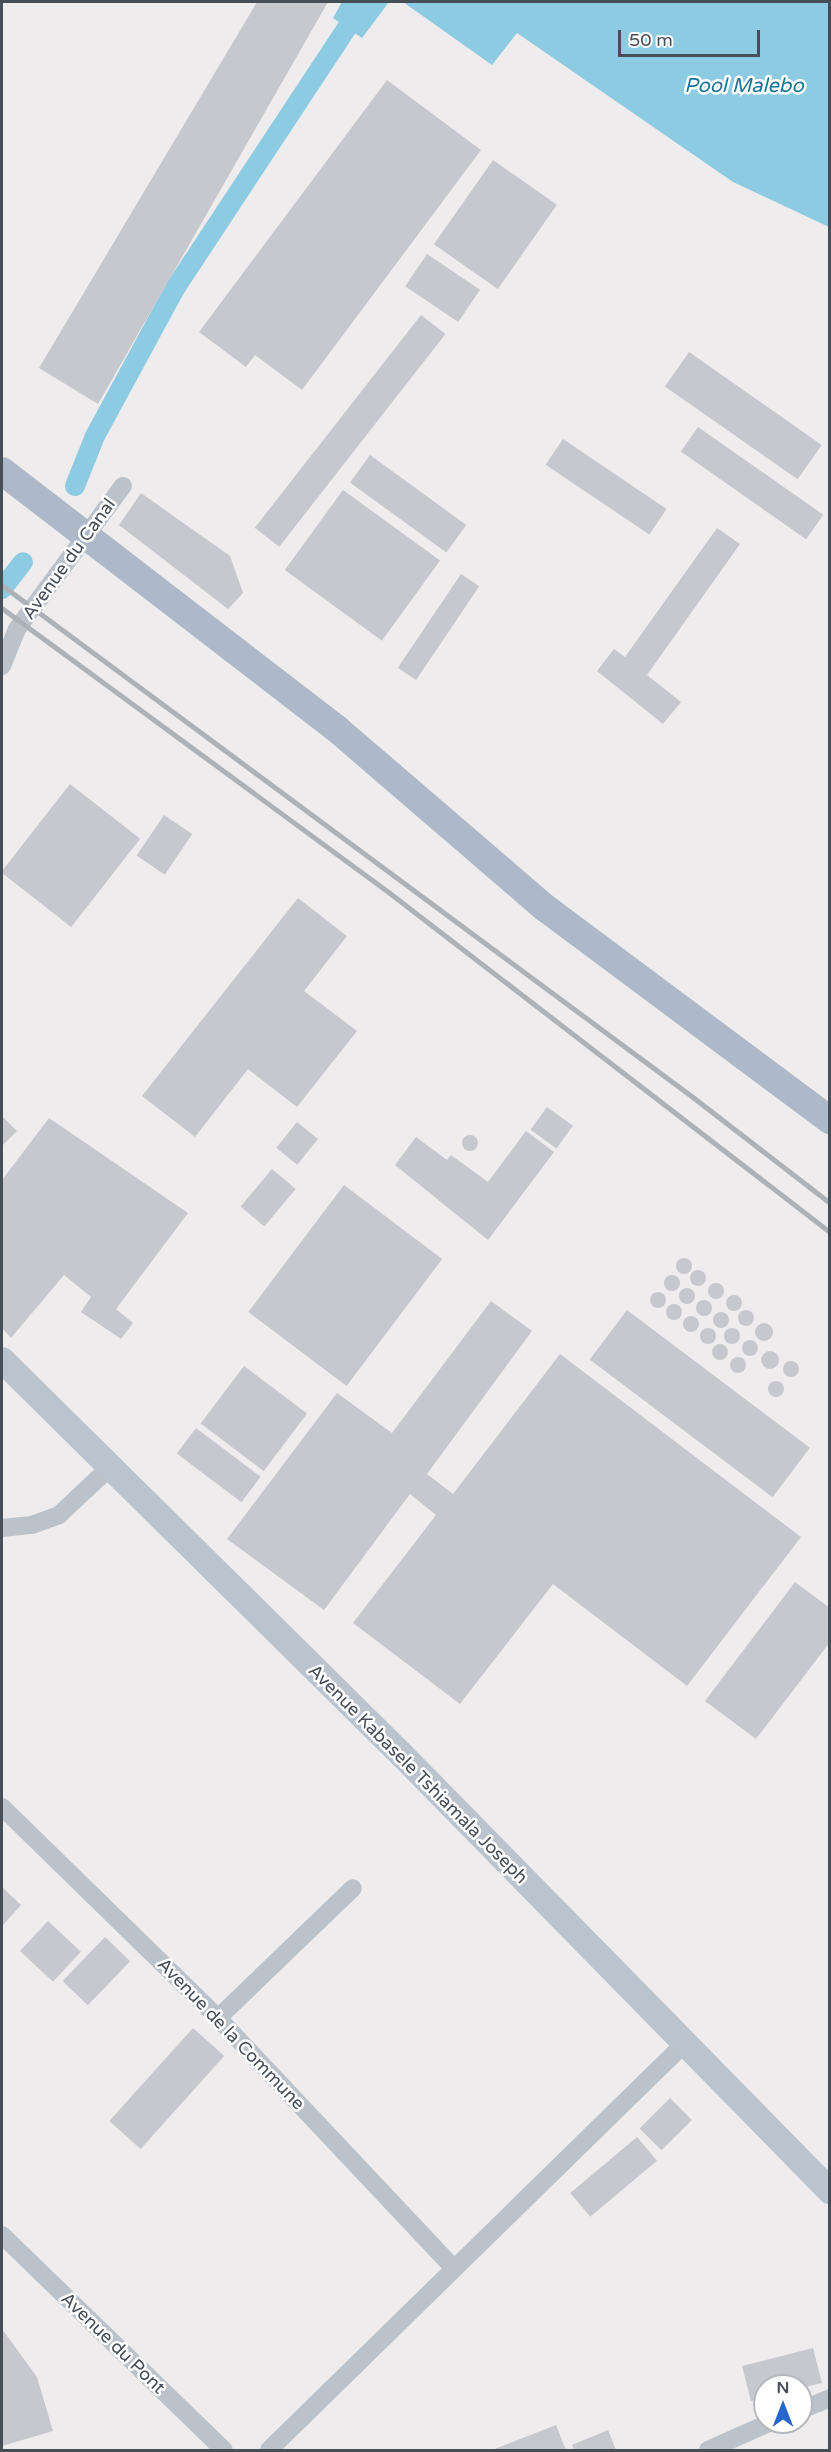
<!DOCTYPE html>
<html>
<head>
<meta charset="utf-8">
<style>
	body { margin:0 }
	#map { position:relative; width:831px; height:2452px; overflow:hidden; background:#eeecec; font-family:"Varela Round",sans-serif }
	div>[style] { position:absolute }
	.water>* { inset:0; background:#8dcbe3 }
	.canal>* { height:20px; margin:-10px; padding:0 10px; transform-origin:10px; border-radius:10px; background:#8dcbe3 }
	.building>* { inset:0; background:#c7c7ce; transform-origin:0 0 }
	.round { border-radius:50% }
	.street>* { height:18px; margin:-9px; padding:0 9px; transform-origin:9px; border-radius:9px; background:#bbc2ca }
	.secondary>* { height:26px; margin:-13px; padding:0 13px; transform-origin:13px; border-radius:13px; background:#bbc3ce }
	.primary>* { height:28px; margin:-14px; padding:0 14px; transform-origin:14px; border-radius:14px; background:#adb9c9 }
	.rail>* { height:4.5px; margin:-2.25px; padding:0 2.25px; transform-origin:2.25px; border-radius:2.25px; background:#aeb1b6 }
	span { translate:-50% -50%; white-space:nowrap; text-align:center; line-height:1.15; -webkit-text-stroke:5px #fff; paint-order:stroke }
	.street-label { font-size:18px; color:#464e57 }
	.water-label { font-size:20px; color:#187598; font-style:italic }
	.frame { position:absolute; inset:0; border:3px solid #464e57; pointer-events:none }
	.north { position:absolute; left:753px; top:2374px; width:60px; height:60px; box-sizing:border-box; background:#fff; border:2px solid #b5b8bc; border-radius:50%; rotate:0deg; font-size:16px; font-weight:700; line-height:24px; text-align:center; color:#464e57 }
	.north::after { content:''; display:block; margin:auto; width:21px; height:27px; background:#2865cc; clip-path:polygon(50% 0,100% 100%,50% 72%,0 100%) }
	.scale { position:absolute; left:618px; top:30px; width:142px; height:27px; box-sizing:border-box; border:3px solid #464e57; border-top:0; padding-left:8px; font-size:18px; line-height:21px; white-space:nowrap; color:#464e57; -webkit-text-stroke:4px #fff; paint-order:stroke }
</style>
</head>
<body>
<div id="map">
	<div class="water">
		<div style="clip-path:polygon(342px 2px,389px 2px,362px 38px,333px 18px)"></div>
		<div style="clip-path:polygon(403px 2px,829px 2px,829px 227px,733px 182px,517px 33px,492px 65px)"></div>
	</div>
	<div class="canal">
		<div style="left:75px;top:486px;width:54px;rotate:-68.2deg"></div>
		<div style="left:95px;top:436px;width:170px;rotate:-61.5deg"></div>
		<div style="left:176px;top:287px;width:310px;rotate:-56.6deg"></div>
		<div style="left:2px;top:589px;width:34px;rotate:-52deg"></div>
	</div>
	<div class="building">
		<div style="clip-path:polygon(257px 2px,328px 2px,98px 404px,39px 368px)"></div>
		<div style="clip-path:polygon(387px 80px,481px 150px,302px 390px,255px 355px,246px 367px,199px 332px)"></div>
		<div style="left:493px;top:160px;width:78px;height:103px;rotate:35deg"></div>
		<div style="left:427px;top:254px;width:64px;height:39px;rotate:34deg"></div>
		<div style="left:421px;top:315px;width:31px;height:270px;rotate:38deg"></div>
		<div style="left:689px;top:352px;width:162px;height:42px;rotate:35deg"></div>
		<div style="left:698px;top:427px;width:153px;height:30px;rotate:35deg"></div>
		<div style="left:563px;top:439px;width:125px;height:31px;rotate:34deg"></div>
		<div style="left:370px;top:455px;width:119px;height:34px;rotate:36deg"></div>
		<div style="left:343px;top:490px;width:120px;height:99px;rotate:36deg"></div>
		<div style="clip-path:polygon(141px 493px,230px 556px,243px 593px,228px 609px,119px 525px)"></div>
		<div style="clip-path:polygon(717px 528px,740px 544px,647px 675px,681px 702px,663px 724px,597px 671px,614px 649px,625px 657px)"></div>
		<div style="left:461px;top:574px;width:22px;height:113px;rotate:34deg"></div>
		<div style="left:70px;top:784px;width:89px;height:112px;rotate:38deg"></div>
		<div style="left:164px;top:815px;width:34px;height:49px;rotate:34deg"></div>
		<div style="clip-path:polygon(298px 898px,347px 936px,304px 991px,357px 1031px,297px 1107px,248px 1069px,195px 1137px,142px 1096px)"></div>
		<div style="left:547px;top:1107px;width:32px;height:28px;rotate:36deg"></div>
		<div style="clip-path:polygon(2px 1116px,17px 1131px,2px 1146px)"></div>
		<div style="clip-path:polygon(49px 1118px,188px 1213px,116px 1309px,133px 1323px,121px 1339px,81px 1312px,91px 1297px,64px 1275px,11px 1338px,2px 1328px,2px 1180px)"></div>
		<div style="left:297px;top:1122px;width:27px;height:33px;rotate:39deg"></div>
		<div style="clip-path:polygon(526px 1131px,554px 1152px,488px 1240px,395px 1165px,416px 1137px,447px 1160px,451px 1155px,488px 1182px)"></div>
		<div class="round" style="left:462px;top:1135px;width:16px;height:16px"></div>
		<div style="left:272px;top:1169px;width:31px;height:49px;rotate:40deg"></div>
		<div style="left:344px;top:1185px;width:123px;height:159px;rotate:37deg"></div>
		<div class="round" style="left:676px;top:1258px;width:16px;height:16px"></div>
		<div class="round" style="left:690px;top:1270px;width:16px;height:16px"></div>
		<div class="round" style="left:664px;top:1275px;width:16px;height:16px"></div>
		<div class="round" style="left:708px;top:1283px;width:16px;height:16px"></div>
		<div class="round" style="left:679px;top:1288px;width:16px;height:16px"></div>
		<div class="round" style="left:650px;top:1292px;width:16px;height:16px"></div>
		<div class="round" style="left:726px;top:1295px;width:16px;height:16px"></div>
		<div class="round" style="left:696px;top:1300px;width:16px;height:16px"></div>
		<div style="clip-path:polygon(491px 1301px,532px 1331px,427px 1474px,453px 1494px,560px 1354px,801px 1537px,687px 1686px,553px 1584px,460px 1704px,353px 1623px,436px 1515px,410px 1494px,324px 1610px,227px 1539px,337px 1393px,392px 1433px)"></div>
		<div class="round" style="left:666px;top:1304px;width:16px;height:16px"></div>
		<div class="round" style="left:738px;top:1310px;width:16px;height:16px"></div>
		<div style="left:627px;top:1310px;width:229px;height:62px;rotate:37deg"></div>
		<div class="round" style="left:713px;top:1312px;width:16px;height:16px"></div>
		<div class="round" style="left:683px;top:1316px;width:16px;height:16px"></div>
		<div class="round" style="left:755px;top:1323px;width:18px;height:18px"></div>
		<div class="round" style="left:724px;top:1328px;width:16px;height:16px"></div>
		<div class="round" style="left:700px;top:1328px;width:16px;height:16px"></div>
		<div class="round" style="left:742px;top:1340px;width:16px;height:16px"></div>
		<div class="round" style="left:712px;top:1344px;width:16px;height:16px"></div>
		<div class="round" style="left:761px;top:1351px;width:18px;height:18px"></div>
		<div class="round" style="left:730px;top:1357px;width:16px;height:16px"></div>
		<div class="round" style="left:783px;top:1361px;width:16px;height:16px"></div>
		<div style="left:244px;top:1366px;width:79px;height:72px;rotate:37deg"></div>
		<div class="round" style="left:768px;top:1381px;width:16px;height:16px"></div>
		<div style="left:196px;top:1428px;width:81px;height:32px;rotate:37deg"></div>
		<div style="clip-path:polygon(795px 1582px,830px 1608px,830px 1642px,756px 1739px,705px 1701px)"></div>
		<div style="clip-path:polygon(2px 1887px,21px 1905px,2px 1926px)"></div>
		<div style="left:48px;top:1921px;width:45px;height:41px;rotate:43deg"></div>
		<div style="left:105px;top:1937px;width:35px;height:61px;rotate:44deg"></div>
		<div style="left:193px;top:2028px;width:42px;height:125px;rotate:42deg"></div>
		<div style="left:670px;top:2098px;width:31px;height:43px;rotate:45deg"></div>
		<div style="left:637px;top:2137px;width:31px;height:87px;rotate:50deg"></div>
		<div style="clip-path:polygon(2px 2329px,37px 2377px,53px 2431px,2px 2446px)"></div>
		<div style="clip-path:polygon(813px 2348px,822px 2383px,801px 2388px,765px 2386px,765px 2397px,751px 2401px,742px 2366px)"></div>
		<div style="clip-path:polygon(556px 2425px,566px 2450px,492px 2450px)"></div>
		<div style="clip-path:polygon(608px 2430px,616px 2450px,574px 2450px,572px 2445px)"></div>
	</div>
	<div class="street">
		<div style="left:2px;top:666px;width:40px;rotate:-68deg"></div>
		<div style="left:17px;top:629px;width:178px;rotate:-53.5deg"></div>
		<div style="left:2px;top:1528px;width:30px;rotate:-6deg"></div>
		<div style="left:32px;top:1525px;width:29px;rotate:-20deg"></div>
		<div style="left:59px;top:1515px;width:67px;rotate:-43.2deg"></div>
		<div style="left:2px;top:1807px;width:302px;rotate:44.3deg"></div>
		<div style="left:218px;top:2018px;width:344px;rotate:46.7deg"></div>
		<div style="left:218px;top:2018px;width:187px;rotate:-43.9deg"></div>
		<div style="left:2px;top:2235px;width:309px;rotate:44.1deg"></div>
		<div style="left:801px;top:2410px;width:31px;rotate:-22deg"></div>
		<div style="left:269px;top:2450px;width:582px;rotate:-44.37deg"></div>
		<div style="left:708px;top:2450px;width:69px;rotate:-24deg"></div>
	</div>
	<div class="secondary">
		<div style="left:2px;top:1360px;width:562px;rotate:44.64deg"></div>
		<div style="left:402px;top:1755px;width:611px;rotate:45.53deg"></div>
	</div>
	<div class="primary">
		<div style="left:2px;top:471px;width:423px;rotate:37.6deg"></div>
		<div style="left:337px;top:729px;width:273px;rotate:40.7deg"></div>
		<div style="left:544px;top:907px;width:357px;rotate:36.7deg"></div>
	</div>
	<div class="rail">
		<div style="left:2px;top:585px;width:860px;rotate:36.54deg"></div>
		<div style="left:693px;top:1097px;width:173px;rotate:37.7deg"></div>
		<div style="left:2px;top:608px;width:481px;rotate:36.3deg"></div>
		<div style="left:390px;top:893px;width:555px;rotate:37.61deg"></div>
	</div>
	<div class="street-label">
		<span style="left:69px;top:559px;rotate:-54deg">Avenue du Canal</span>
		<span style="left:418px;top:1774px;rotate:45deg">Avenue Kabasele Tshiamala Joseph</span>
		<span style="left:231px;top:2034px;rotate:46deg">Avenue de la Commune</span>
		<span style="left:113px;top:2343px;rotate:44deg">Avenue du Pont</span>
	</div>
	<div class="water-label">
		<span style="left:744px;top:86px">Pool Malebo</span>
	</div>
	<div class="frame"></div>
	<div class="north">N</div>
	<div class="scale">50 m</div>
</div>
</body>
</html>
